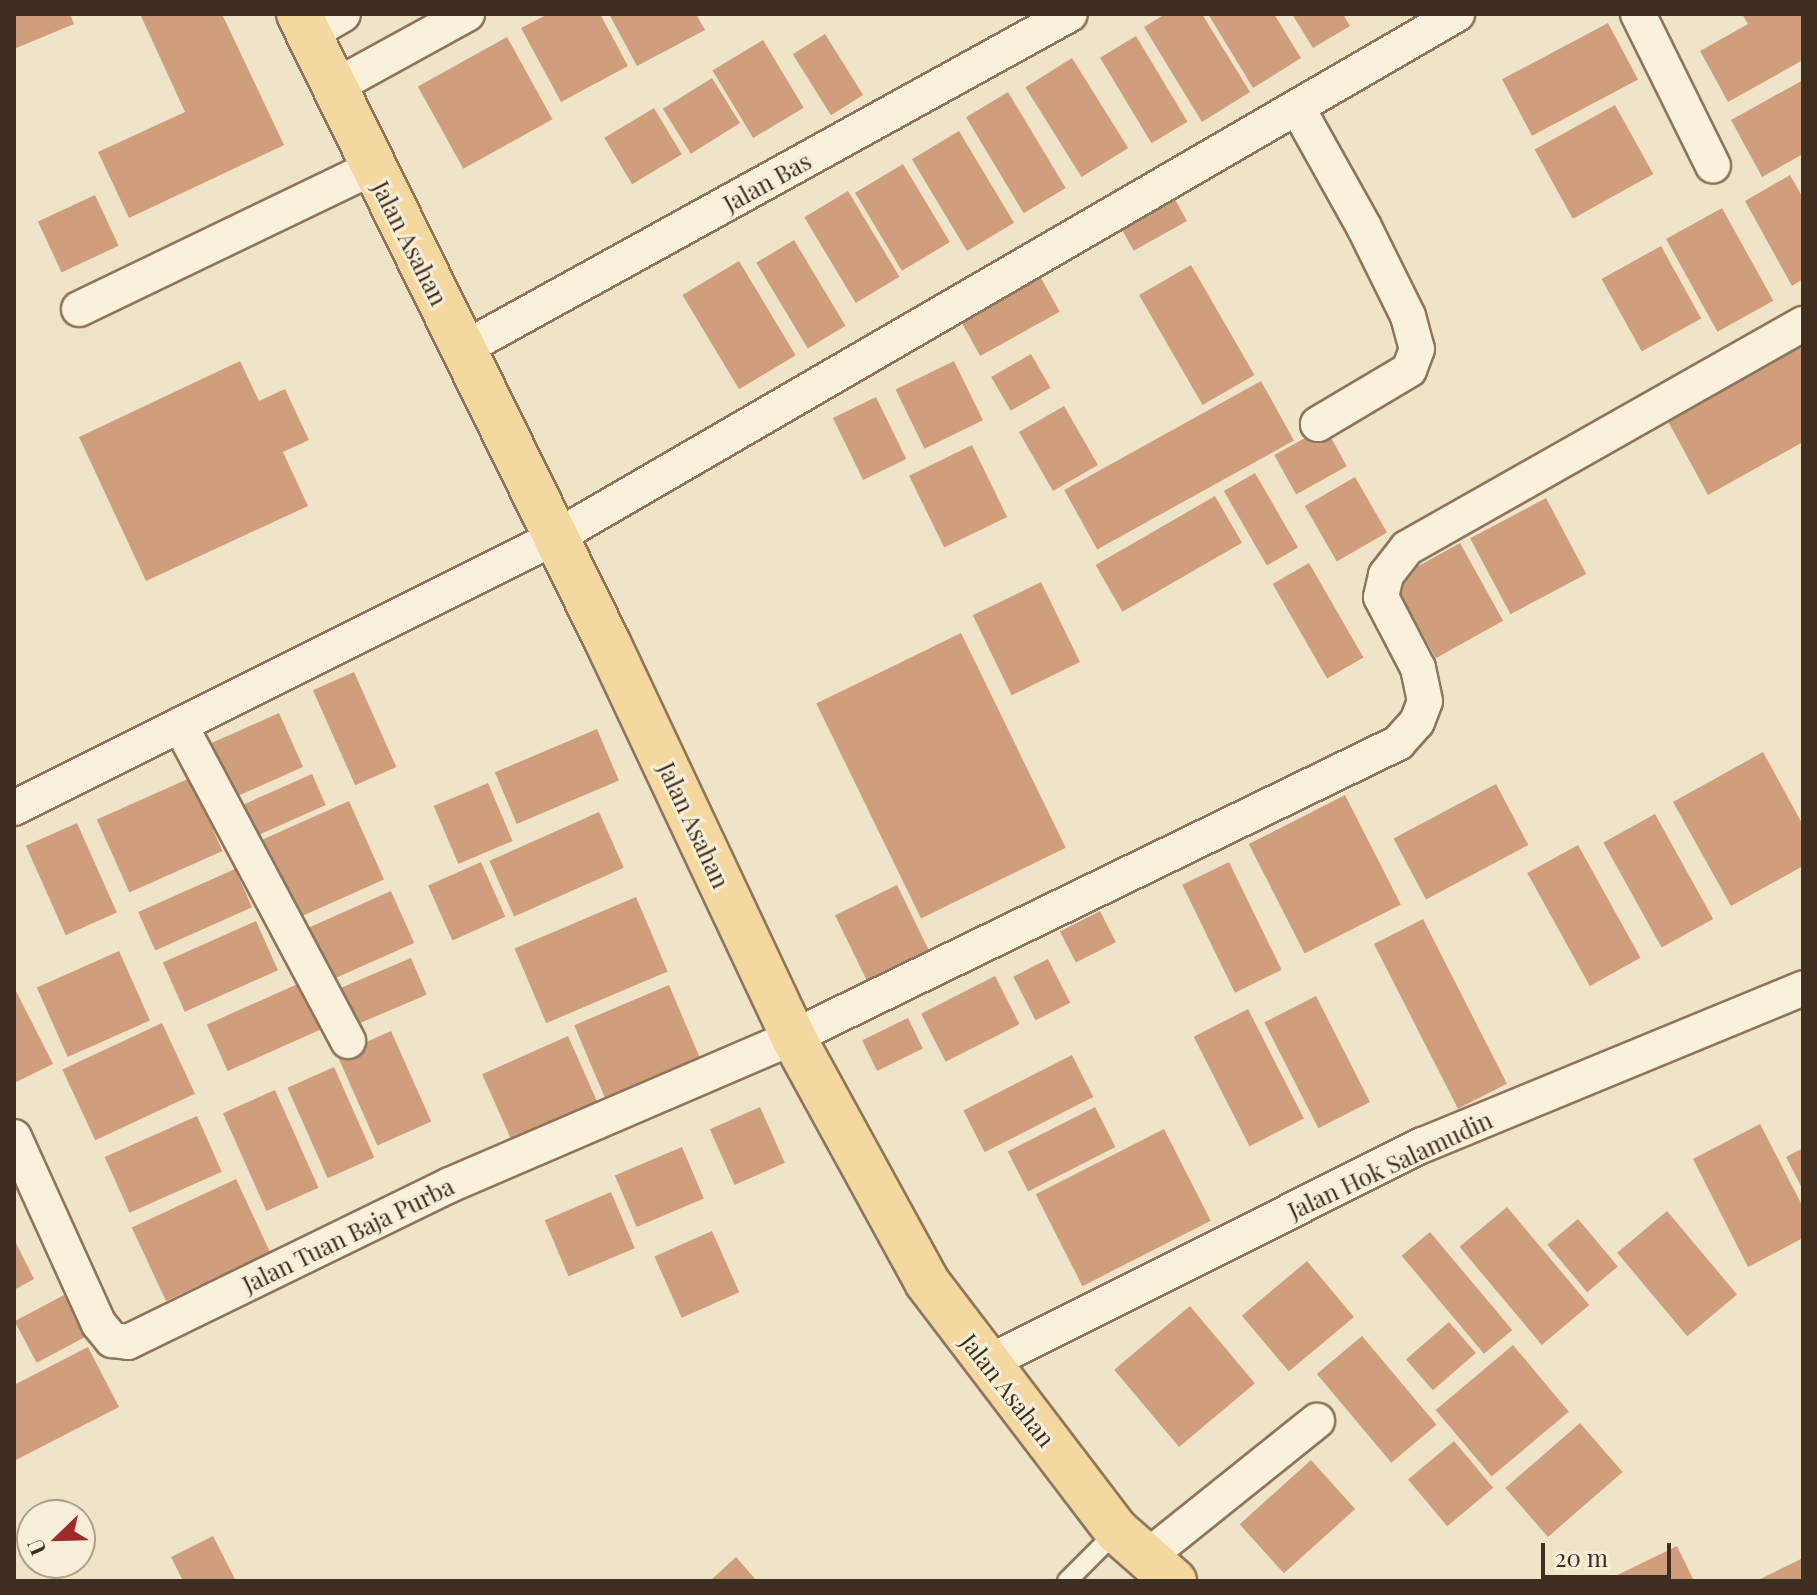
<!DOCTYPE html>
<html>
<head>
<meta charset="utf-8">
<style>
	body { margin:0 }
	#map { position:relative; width:1817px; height:1595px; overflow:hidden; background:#f0e4c8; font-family:"Playfair Display",serif }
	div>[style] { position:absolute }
	.building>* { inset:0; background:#cf9f7d; transform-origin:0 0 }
	.roads { filter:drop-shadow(2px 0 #8d765c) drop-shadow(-2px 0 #8d765c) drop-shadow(0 2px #8d765c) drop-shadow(0 -2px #8d765c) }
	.lane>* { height:18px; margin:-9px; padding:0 9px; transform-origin:9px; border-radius:9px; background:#faf1dc }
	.street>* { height:34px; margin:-17px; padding:0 17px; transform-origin:17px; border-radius:17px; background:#faf1dc }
	.primary>* { height:44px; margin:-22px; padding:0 22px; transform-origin:22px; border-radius:22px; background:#f3d9a0 }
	span { translate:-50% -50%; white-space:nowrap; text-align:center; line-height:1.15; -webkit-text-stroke:6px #f7eed8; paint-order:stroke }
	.street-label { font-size:24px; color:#3d2e20 }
	.frame { position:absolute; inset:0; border:16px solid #3d2e20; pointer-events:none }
	.north { position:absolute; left:16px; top:1499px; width:80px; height:80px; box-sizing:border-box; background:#f7eed8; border:2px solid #ada18e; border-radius:50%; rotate:247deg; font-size:22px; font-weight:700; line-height:32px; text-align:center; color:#3d2e20 }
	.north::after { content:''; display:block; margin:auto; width:28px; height:36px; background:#9e2a2b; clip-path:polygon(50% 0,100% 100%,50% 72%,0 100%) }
	.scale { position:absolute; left:1541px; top:1543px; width:130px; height:36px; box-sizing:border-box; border:4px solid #3d2e20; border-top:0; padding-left:10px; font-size:24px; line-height:28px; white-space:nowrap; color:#3d2e20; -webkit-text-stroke:6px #f7eed8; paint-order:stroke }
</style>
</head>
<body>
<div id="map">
	<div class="building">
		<div style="clip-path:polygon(14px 14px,70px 14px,74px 24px,14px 49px)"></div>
		<div style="clip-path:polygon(140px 14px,222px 14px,284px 145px,129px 218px,98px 152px,185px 112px)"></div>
		<div style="clip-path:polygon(548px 14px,600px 14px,628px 66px,561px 102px,521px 28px)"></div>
		<div style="clip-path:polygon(609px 14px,696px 14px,705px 30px,637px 66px)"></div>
		<div style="clip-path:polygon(1165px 14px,1202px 14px,1250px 92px,1202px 122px,1144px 27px)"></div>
		<div style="clip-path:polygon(1208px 14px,1274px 14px,1301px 58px,1253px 88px)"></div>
		<div style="clip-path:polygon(1292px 14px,1343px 14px,1350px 26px,1313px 48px)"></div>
		<div style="clip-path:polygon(1742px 14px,1803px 14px,1803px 60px,1728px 102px,1700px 51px,1748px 24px)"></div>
		<div style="left:1608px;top:23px;width:64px;height:120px;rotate:62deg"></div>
		<div style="left:825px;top:34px;width:72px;height:38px;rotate:58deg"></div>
		<div style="left:1136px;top:36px;width:100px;height:42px;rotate:59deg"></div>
		<div style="left:507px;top:37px;width:94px;height:102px;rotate:61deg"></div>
		<div style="left:763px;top:40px;width:79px;height:59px;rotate:59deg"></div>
		<div style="left:1072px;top:58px;width:106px;height:55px;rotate:58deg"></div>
		<div style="left:712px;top:78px;width:53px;height:58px;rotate:58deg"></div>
		<div style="clip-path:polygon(1803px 80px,1803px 154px,1762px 177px,1731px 120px)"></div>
		<div style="left:1008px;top:92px;width:112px;height:49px;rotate:59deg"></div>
		<div style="left:1615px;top:105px;width:79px;height:92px;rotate:61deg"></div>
		<div style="left:654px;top:108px;width:54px;height:58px;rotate:59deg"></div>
		<div style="left:959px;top:131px;width:107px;height:55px;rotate:59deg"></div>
		<div style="left:903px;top:164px;width:91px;height:56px;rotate:59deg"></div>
		<div style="clip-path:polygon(1790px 175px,1803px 198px,1803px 279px,1792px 286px,1745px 201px)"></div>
		<div style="left:848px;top:191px;width:100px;height:51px;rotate:59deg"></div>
		<div style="left:1172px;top:194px;width:31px;height:61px;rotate:61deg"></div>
		<div style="left:95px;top:195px;width:56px;height:63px;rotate:65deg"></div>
		<div style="left:1722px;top:208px;width:106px;height:64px;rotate:61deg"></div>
		<div style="left:794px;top:240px;width:100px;height:44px;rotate:59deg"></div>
		<div style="left:1661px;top:246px;width:83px;height:68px;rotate:61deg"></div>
		<div style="left:739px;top:261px;width:110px;height:66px;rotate:59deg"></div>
		<div style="left:1191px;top:265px;width:127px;height:60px;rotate:60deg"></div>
		<div style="left:1036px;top:269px;width:49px;height:91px;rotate:61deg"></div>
		<div style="clip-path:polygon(1803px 343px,1803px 442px,1708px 495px,1663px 412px)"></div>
		<div style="left:1031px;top:354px;width:39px;height:46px;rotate:60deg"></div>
		<div style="clip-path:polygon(240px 361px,259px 401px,285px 389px,309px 440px,283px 452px,308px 506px,146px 581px,79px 437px)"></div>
		<div style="left:954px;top:361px;width:66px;height:65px;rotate:64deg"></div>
		<div style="left:1261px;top:381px;width:68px;height:225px;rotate:61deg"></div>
		<div style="left:876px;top:397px;width:69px;height:48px;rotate:64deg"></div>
		<div style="left:1064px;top:406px;width:68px;height:52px;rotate:60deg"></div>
		<div style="left:1325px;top:427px;width:45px;height:58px;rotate:61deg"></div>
		<div style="left:972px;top:445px;width:80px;height:70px;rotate:64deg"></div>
		<div style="left:1255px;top:473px;width:86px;height:36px;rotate:60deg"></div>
		<div style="left:1355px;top:477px;width:64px;height:58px;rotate:60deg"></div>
		<div style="left:1215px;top:496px;width:54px;height:138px;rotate:60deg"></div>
		<div style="left:1546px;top:498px;width:86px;height:86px;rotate:62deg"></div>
		<div style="left:1460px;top:543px;width:89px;height:77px;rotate:61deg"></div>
		<div style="left:1309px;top:563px;width:109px;height:42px;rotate:60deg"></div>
		<div style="left:1041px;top:582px;width:89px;height:76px;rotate:64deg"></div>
		<div style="left:961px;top:633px;width:239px;height:161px;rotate:64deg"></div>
		<div style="left:354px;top:672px;width:104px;height:45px;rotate:66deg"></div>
		<div style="left:279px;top:713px;width:59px;height:80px;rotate:66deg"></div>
		<div style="left:597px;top:729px;width:56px;height:111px;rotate:67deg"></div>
		<div style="clip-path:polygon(1763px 752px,1803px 825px,1803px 866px,1731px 906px,1673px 802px)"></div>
		<div style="left:312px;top:774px;width:34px;height:79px;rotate:66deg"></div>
		<div style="left:190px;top:778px;width:80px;height:102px;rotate:66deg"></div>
		<div style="left:488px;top:783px;width:63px;height:59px;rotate:67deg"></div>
		<div style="left:1496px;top:784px;width:69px;height:116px;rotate:62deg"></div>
		<div style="left:1345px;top:795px;width:123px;height:108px;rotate:63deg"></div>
		<div style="left:349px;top:801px;width:86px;height:97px;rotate:66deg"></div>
		<div style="left:599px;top:812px;width:61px;height:120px;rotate:66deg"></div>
		<div style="left:1655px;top:814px;width:120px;height:59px;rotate:61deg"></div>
		<div style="left:77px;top:823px;width:98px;height:56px;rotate:66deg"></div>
		<div style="left:1578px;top:845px;width:129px;height:58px;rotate:61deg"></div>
		<div style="left:481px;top:862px;width:60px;height:58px;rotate:66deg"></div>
		<div style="left:1229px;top:862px;width:120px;height:52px;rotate:64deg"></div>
		<div style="left:235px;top:869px;width:42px;height:106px;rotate:66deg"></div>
		<div style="left:897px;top:885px;width:74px;height:69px;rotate:64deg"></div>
		<div style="left:391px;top:891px;width:57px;height:94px;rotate:66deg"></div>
		<div style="left:636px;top:897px;width:81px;height:132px;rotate:67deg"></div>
		<div style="left:1100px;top:911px;width:35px;height:45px;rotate:63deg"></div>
		<div style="left:1423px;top:919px;width:185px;height:55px;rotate:63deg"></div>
		<div style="left:256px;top:921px;width:54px;height:102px;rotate:66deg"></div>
		<div style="left:119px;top:951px;width:76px;height:90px;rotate:66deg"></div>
		<div style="left:411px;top:958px;width:40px;height:81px;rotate:67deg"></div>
		<div style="left:1048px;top:959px;width:49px;height:39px;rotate:63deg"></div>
		<div style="left:995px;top:976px;width:54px;height:83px;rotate:63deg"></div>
		<div style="left:300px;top:983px;width:51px;height:102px;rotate:66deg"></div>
		<div style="left:669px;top:985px;width:82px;height:103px;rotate:67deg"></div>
		<div style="clip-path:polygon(14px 987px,53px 1064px,14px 1083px)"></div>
		<div style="left:1316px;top:996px;width:119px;height:58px;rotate:63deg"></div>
		<div style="left:1248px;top:1009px;width:123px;height:61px;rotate:63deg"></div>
		<div style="left:908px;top:1018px;width:34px;height:51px;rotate:64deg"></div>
		<div style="left:162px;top:1023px;width:78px;height:110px;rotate:65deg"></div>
		<div style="left:391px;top:1031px;width:99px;height:59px;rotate:66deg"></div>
		<div style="left:568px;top:1036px;width:85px;height:94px;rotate:66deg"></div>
		<div style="left:1072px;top:1055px;width:47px;height:122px;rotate:63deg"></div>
		<div style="left:334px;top:1067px;width:99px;height:51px;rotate:66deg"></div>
		<div style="left:275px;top:1090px;width:107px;height:57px;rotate:66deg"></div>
		<div style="left:760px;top:1107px;width:61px;height:55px;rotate:66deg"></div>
		<div style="left:1095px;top:1107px;width:45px;height:98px;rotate:63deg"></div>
		<div style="left:197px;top:1116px;width:61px;height:101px;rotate:66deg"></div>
		<div style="clip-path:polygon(1760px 1124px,1803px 1207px,1803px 1238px,1748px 1267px,1693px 1159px)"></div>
		<div style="left:1164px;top:1129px;width:103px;height:144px;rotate:63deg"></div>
		<div style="left:682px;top:1147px;width:56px;height:73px;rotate:67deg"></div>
		<div style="clip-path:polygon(1803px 1148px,1803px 1190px,1786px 1157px)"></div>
		<div style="left:236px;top:1179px;width:81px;height:115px;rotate:65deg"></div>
		<div style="left:611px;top:1192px;width:61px;height:72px;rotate:67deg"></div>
		<div style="left:1507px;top:1207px;width:128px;height:62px;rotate:50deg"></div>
		<div style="left:1667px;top:1211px;width:109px;height:65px;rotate:50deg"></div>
		<div style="left:1578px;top:1219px;width:62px;height:40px;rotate:50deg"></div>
		<div style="left:712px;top:1231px;width:67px;height:63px;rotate:66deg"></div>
		<div style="left:1430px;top:1232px;width:128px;height:37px;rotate:50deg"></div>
		<div style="clip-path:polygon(14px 1239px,34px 1279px,14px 1290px)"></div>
		<div style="left:1307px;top:1261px;width:73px;height:85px;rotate:50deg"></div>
		<div style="left:64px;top:1295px;width:47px;height:56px;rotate:62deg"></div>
		<div style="left:1190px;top:1306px;width:101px;height:99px;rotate:50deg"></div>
		<div style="left:1449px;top:1322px;width:41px;height:57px;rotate:49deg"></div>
		<div style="left:1362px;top:1336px;width:116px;height:59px;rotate:50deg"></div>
		<div style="left:1513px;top:1345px;width:87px;height:101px;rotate:50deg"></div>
		<div style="clip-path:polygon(88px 1347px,119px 1407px,14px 1461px,14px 1385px)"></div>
		<div style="left:1580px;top:1423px;width:65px;height:99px;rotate:49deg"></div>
		<div style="left:1454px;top:1441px;width:61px;height:60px;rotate:50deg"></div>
		<div style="left:1311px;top:1460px;width:66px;height:96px;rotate:48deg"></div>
		<div style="clip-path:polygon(213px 1536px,236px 1581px,183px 1581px,171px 1557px)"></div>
		<div style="clip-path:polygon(1677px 1546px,1694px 1581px,1605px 1581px)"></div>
		<div style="clip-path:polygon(736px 1557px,757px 1581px,710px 1581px)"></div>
		<div style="clip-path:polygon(1803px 1558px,1803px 1581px,1756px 1581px)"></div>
	</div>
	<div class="roads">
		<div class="lane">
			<div style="left:1067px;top:1581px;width:71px;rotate:-45deg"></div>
		</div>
		<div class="street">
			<div style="left:1638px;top:14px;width:169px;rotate:63.7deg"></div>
			<div style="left:309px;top:34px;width:39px;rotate:-30deg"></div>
			<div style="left:334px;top:87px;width:152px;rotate:-28.8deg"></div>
			<div style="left:1297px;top:107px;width:137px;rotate:60.8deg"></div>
			<div style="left:1364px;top:227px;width:99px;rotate:63.7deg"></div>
			<div style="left:1408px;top:316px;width:34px;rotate:75deg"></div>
			<div style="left:1417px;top:349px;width:22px;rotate:111deg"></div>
			<div style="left:1409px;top:370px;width:106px;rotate:149.3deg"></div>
			<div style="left:79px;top:309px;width:325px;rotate:-25.7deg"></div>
			<div style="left:463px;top:349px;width:693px;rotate:-28.89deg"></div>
			<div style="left:180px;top:725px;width:358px;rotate:62deg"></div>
			<div style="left:14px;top:808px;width:606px;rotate:-26.57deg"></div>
			<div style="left:556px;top:537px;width:1042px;rotate:-30.13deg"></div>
			<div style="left:14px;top:1137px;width:205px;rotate:65.6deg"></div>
			<div style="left:99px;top:1324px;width:21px;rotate:51deg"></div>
			<div style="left:112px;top:1340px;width:16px;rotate:7deg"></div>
			<div style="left:128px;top:1342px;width:358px;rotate:-26deg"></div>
			<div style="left:450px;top:1185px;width:374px;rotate:-23.3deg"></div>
			<div style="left:793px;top:1037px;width:673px;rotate:-25.92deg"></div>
			<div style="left:1398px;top:743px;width:28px;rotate:-48deg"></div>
			<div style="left:1417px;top:722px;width:22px;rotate:-69deg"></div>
			<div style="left:1425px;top:701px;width:34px;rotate:-102deg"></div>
			<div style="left:1418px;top:668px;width:80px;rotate:-117.5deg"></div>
			<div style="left:1381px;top:597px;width:23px;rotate:-77deg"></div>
			<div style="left:1386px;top:575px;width:34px;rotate:-52deg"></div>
			<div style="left:1407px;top:548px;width:455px;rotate:-29.5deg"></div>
			<div style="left:987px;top:1363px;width:487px;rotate:-26.6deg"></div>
			<div style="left:1423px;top:1145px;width:411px;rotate:-22.4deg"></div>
			<div style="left:1147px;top:1557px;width:218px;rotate:-38.7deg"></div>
		</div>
		<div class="primary">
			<div style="left:299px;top:14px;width:701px;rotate:63.84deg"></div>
			<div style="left:608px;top:643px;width:435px;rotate:64.8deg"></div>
			<div style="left:793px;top:1037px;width:279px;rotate:61.3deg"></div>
			<div style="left:927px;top:1282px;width:313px;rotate:52.7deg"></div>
			<div style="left:1117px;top:1531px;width:76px;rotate:41.3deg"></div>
		</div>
	</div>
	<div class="street-label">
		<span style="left:767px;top:182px;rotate:-29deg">Jalan Bas</span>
		<span style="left:410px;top:243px;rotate:63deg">Jalan Asahan</span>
		<span style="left:694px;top:825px;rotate:65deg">Jalan Asahan</span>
		<span style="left:1390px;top:1165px;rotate:-25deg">Jalan Hok Salamudin</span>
		<span style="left:348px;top:1235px;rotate:-26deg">Jalan Tuan Baja Purba</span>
		<span style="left:1008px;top:1390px;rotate:52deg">Jalan Asahan</span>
	</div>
	<div class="frame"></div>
	<div class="north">U</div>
	<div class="scale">20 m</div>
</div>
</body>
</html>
